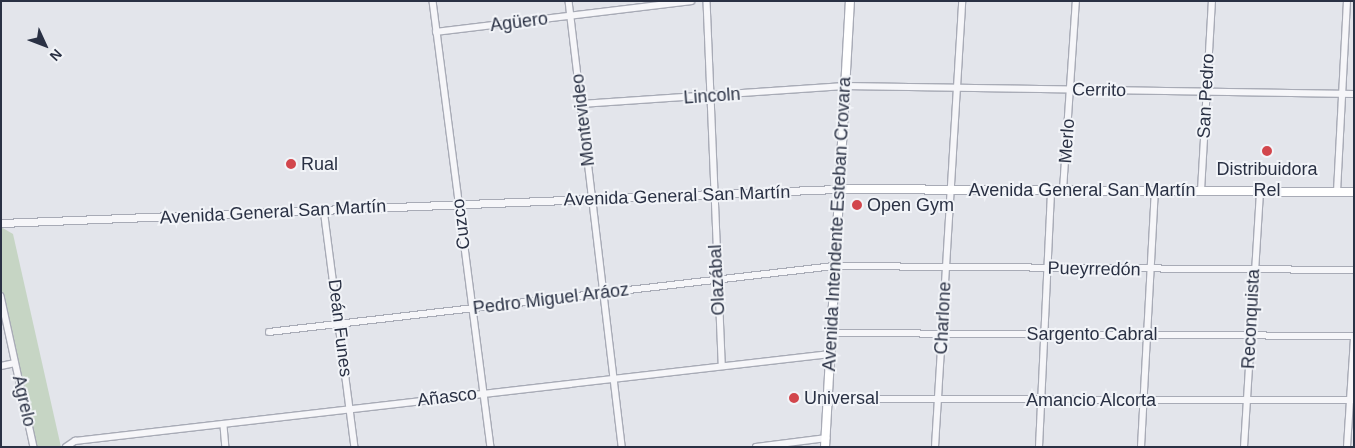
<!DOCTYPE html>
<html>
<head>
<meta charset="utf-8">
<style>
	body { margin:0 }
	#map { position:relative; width:1355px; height:448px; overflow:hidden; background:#e3e5eb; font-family:Helvetica,sans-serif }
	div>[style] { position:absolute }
	.green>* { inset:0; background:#c6d5c4 }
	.roads { filter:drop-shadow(1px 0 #a8abb6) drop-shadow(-1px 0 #a8abb6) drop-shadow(0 1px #a8abb6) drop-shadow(0 -1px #a8abb6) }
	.minor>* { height:5.5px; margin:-2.75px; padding:0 2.75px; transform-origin:2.75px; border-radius:2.75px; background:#f6f6f9 }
	.tertiary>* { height:7px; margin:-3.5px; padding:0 3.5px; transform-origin:3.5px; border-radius:3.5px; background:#f6f6f9 }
	.secondary>* { height:8px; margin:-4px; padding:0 4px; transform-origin:4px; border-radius:4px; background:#fff }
	.dots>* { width:14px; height:14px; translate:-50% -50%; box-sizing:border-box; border:2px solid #f2f4f8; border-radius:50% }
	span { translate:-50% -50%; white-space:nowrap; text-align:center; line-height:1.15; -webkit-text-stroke:4px #f2f4f8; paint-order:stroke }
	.street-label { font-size:18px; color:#2a3144 }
	.poi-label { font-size:18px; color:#2a3144 }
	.left { translate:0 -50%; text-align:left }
	.frame { position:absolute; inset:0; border:2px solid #2a3144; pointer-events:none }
	.north { position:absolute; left:20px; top:20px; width:50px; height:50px; -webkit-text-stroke:4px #f2f4f8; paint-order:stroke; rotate:133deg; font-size:14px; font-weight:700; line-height:20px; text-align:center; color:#2a3144 }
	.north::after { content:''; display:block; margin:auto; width:18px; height:22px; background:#2a3144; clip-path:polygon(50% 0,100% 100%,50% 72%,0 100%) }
</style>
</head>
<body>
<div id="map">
	<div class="green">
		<div style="clip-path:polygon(1px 227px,13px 234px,61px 447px,37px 447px,1px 289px)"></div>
	</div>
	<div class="roads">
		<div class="minor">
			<div style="left:433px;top:1px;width:450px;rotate:82.6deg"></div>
			<div style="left:569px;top:1px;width:449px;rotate:83.2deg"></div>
			<div style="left:707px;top:1px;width:364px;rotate:87.6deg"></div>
			<div style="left:436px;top:32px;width:257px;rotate:-6.9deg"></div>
			<div style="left:581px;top:104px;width:264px;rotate:-3.9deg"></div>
			<div style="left:844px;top:86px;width:510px;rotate:0.9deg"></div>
			<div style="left:1063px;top:190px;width:189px;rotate:-86.1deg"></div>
			<div style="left:1201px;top:191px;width:190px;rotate:-86.7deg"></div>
			<div style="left:1337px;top:192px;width:191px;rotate:-87deg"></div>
			<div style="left:324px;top:209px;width:240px;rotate:82.6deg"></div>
			<div style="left:1px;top:296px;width:155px;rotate:77.7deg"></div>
			<div style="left:269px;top:332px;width:569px;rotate:-6.66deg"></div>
			<div style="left:834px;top:266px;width:520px;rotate:0.44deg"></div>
			<div style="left:831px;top:333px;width:523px;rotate:0.33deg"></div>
			<div style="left:1px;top:366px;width:14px;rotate:-12deg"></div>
			<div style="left:829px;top:399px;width:525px;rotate:0.11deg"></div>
			<div style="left:224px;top:426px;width:21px;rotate:85deg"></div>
			<div style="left:66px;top:447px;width:11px;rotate:-34deg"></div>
			<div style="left:75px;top:441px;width:760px;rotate:-6.57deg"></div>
			<div style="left:756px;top:447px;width:71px;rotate:-7.3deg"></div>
			<div style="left:935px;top:447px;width:447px;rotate:-86.5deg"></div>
			<div style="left:1039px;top:447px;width:257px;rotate:-87.3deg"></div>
			<div style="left:1141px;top:447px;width:256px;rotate:-86.9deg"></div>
			<div style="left:1244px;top:447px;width:256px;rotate:-86.4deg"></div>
			<div style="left:1347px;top:447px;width:108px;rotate:-86.3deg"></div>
		</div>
		<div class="tertiary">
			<div style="left:1px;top:223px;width:837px;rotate:-2.33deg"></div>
		</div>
		<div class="secondary">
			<div style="left:837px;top:189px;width:517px;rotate:0.33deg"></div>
			<div style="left:825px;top:447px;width:447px;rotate:-86.8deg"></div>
		</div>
	</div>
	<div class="dots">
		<div style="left:1267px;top:151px;background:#d2464c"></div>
		<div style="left:291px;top:164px;background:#d2464c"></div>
		<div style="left:857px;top:205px;background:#d2464c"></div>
		<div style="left:794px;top:398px;background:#d2464c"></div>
	</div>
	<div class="street-label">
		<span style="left:519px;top:22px;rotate:-7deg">Agüero</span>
		<span style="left:1099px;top:90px;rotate:1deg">Cerrito</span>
		<span style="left:712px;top:96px;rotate:-4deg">Lincoln</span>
		<span style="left:1206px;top:96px;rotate:-87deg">San Pedro</span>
		<span style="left:583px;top:120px;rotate:-97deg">Montevideo</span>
		<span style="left:1067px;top:141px;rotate:-86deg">Merlo</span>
		<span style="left:1082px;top:190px">Avenida General San Martín</span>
		<span style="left:677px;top:196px;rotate:-2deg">Avenida General San Martín</span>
		<span style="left:273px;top:212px;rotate:-3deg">Avenida General San Martín</span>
		<span style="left:461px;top:224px;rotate:-97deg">Cuzco</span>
		<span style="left:837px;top:224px;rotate:-87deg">Avenida Intendente Esteban Crovara</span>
		<span style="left:1094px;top:269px;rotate:1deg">Pueyrredón</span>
		<span style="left:717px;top:280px;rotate:-93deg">Olazábal</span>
		<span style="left:551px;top:299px;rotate:-7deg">Pedro Miguel Aráoz</span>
		<span style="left:943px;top:318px;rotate:-87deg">Charlone</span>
		<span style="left:1251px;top:319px;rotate:-87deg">Reconquista</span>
		<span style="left:340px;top:328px;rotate:83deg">Deán Funes</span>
		<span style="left:1092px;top:334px">Sargento Cabral</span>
		<span style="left:447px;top:397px;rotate:-7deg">Añasco</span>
		<span style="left:1091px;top:400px">Amancio Alcorta</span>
		<span style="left:24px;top:401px;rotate:77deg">Agrelo</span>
	</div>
	<div class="poi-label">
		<span class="left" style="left:301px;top:164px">Rual</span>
		<span style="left:1267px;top:180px">Distribuidora<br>Rel</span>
		<span class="left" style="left:867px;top:205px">Open Gym</span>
		<span class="left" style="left:804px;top:398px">Universal</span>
	</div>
	<div class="frame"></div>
	<div class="north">N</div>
</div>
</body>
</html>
